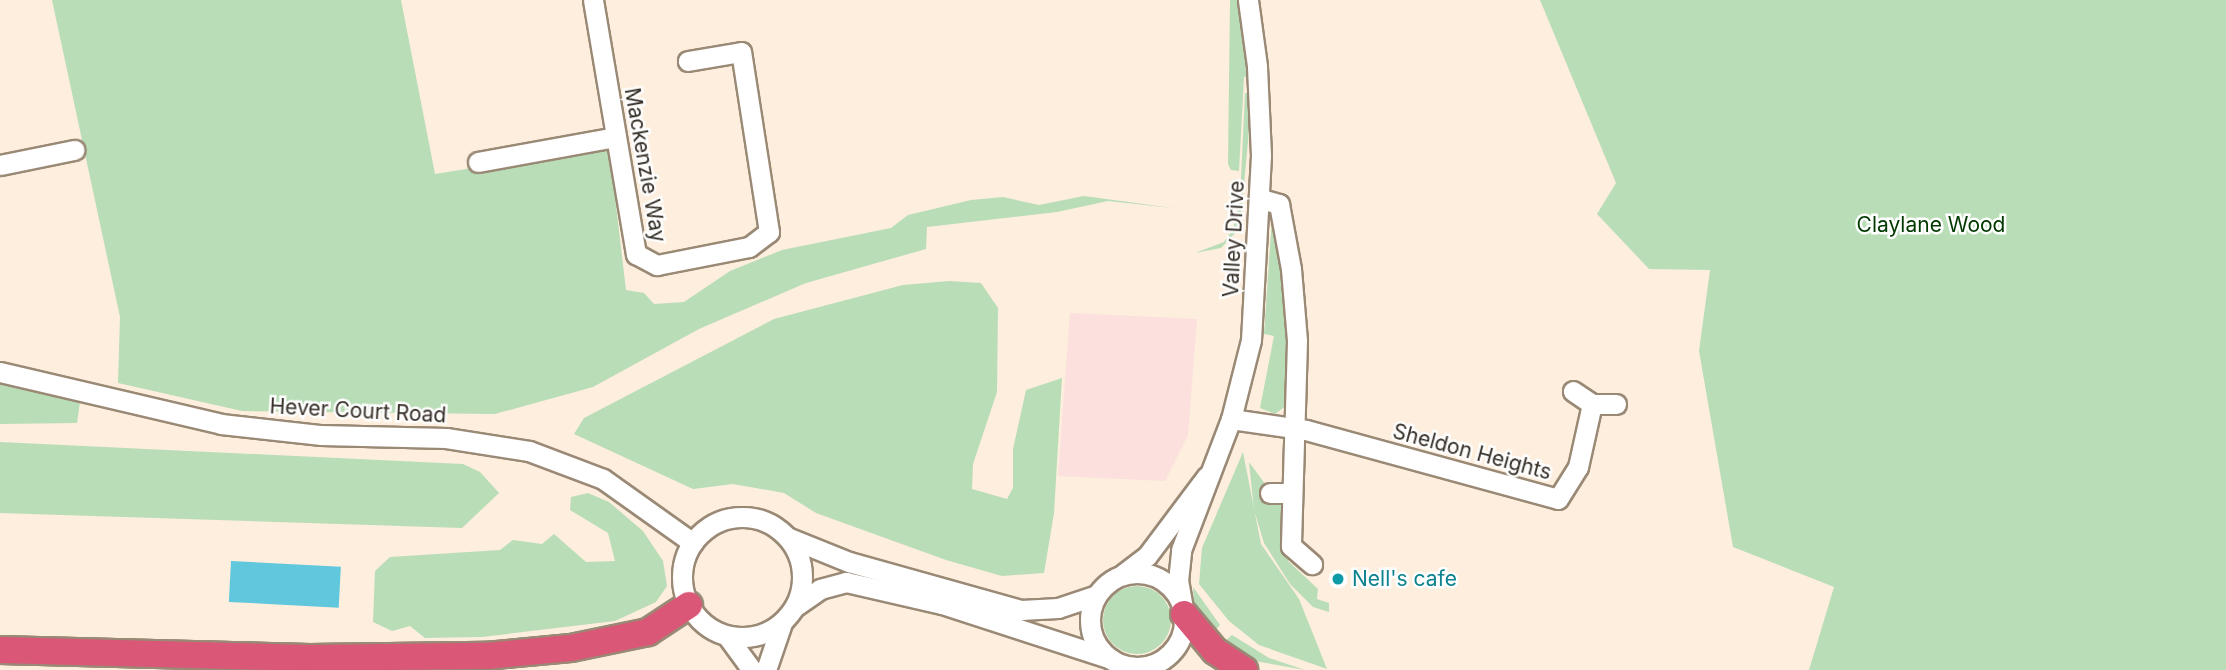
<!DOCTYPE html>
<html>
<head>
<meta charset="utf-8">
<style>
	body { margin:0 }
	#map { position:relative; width:2226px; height:670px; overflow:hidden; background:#fdeedd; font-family:Inter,sans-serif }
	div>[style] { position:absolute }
	.industrial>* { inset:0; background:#fbe0de }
	.green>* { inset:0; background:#b9ddb6 }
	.round { border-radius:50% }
	.water>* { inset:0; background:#61c7dd; transform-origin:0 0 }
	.roads { filter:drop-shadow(2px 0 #9a8975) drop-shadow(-2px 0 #9a8975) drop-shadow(0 2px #9a8975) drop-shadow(0 -2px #9a8975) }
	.minor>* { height:19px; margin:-9.5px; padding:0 9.5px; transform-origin:9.5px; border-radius:9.5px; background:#fff }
	.minor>.ring { margin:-9.5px; padding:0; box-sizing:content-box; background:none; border:19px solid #fff; border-radius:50% }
	.highway>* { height:26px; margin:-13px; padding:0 13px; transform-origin:13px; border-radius:13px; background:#da5778 }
	.dots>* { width:19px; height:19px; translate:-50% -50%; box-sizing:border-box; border:4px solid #fefefe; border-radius:50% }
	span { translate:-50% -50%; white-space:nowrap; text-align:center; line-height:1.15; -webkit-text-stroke:5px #fefefe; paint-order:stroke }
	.street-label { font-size:21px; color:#342d25 }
	.park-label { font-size:21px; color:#003900 }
	.culture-label { font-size:21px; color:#0d838f }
	.left { translate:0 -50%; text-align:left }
</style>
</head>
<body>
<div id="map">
	<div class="industrial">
		<div style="clip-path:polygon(1070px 313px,1197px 319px,1188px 435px,1165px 481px,1058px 476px)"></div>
	</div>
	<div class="green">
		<div style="clip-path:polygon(52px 0,401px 0,435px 174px,609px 146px,626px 290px,644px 293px,654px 304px,684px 302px,730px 271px,782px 250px,891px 228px,908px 215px,971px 200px,1003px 197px,1039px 205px,1084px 196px,1173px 208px,1108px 201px,1057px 212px,927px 227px,926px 249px,806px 283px,699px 329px,593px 387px,495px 414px,242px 411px,118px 383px,120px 317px)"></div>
		<div style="clip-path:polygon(1230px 0,1238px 0,1248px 76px,1244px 77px,1239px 171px,1231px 170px,1228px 164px)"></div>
		<div style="clip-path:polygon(1540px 0,2226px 0,2226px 670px,1809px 670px,1834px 587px,1733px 547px,1699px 351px,1710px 270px,1649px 269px,1597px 214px,1616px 183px)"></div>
		<div style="clip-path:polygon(1245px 93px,1249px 93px,1251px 109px,1240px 228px,1221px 248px,1195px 253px,1224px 242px,1233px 229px,1240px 199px)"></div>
		<div style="clip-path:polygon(1272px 218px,1290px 305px,1287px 405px,1275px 414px,1260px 408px,1274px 336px,1264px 334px)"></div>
		<div style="clip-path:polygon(949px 281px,981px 283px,998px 308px,997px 392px,973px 464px,972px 489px,1007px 499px,1013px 488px,1013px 449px,1026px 390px,1062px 378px,1054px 513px,1044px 573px,1002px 576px,946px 560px,816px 513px,784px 493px,733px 484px,693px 489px,574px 434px,584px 418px,774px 319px,903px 285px)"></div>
		<div style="clip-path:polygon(0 381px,80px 402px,77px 423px,0 424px)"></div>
		<div style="clip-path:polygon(0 442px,463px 464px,480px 472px,499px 493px,462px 528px,0 513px)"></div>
		<div style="clip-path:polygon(1243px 452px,1261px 544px,1299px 599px,1327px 669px,1259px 645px,1229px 621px,1199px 584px,1202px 548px)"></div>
		<div style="clip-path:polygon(1249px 462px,1284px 510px,1288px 561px,1318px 589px,1317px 599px,1329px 603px,1329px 612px,1313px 607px,1290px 584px,1264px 543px,1254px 510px)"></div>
		<div style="clip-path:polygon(588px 493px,609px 502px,643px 531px,663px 561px,667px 586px,656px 602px,615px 621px,482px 637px,425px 638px,410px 626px,392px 631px,373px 622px,375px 571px,390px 557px,500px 550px,513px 540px,542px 544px,554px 534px,586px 562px,615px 561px,608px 533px,570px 510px,571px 497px)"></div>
		<div class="round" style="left:1103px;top:586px;width:68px;height:68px"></div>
		<div style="clip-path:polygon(1193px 587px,1220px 625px,1212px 634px,1194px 604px)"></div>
		<div style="clip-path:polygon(1232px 635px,1269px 658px,1305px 670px,1255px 661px,1224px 642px)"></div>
	</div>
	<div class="water">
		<div style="left:231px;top:561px;width:110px;height:41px;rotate:3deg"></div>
	</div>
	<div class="roads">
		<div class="minor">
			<div style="left:593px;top:0;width:258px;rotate:80.4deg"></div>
			<div style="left:636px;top:254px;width:24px;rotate:28deg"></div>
			<div style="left:657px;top:265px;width:94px;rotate:-11.1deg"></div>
			<div style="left:749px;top:247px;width:25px;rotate:-37deg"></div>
			<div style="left:769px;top:232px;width:182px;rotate:-98.8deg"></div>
			<div style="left:741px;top:52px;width:54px;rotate:170.4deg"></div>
			<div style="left:478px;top:162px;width:140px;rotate:-10.3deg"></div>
			<div style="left:0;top:165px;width:76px;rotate:-11.5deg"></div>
			<div style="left:1261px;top:199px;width:19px;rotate:16deg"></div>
			<div style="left:1279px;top:204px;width:66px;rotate:79.5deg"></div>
			<div style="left:1291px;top:269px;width:72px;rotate:85.2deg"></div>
			<div style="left:1297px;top:341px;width:205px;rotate:91.7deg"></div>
			<div style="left:1291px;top:546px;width:28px;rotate:41deg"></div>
			<div style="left:0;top:372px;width:227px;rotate:13.2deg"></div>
			<div style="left:221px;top:424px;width:101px;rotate:6.3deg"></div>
			<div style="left:321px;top:435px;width:125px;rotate:1.4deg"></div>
			<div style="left:446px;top:438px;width:84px;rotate:8.9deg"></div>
			<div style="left:529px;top:451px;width:79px;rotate:20.7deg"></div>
			<div style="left:603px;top:479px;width:110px;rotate:35.4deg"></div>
			<div style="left:1592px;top:404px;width:24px"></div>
			<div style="left:1231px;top:419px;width:76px;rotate:8.3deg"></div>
			<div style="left:1306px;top:430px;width:261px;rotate:15.3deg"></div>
			<div style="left:1558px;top:499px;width:38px;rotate:-58deg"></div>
			<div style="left:1578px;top:467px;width:65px;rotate:-77.5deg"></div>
			<div style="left:1592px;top:404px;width:23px;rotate:-146deg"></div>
			<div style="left:1270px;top:493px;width:21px"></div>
			<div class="ring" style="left:682px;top:517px;width:101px;height:101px"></div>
			<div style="left:787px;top:537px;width:67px;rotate:22deg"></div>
			<div style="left:849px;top:562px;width:179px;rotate:15.6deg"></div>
			<div style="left:1021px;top:610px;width:37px;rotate:-3deg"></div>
			<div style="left:1058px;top:608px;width:41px;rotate:-18.4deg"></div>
			<div class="ring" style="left:1090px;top:573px;width:75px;height:75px"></div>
			<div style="left:1123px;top:574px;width:30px;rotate:-37deg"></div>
			<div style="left:1147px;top:556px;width:100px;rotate:-53.1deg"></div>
			<div style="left:796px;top:606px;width:29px;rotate:-35deg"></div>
			<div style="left:820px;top:589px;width:27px;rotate:-15deg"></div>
			<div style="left:846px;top:582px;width:98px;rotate:12.9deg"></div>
			<div style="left:942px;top:604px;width:178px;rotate:18deg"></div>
			<div style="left:1184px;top:614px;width:34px;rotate:-100deg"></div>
			<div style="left:1178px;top:581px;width:31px;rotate:-84deg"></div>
			<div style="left:1181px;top:550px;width:140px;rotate:-69.1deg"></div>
			<div style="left:1231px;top:419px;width:81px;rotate:-75.8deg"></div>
			<div style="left:1251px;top:340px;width:185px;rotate:-86.9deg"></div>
			<div style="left:1261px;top:155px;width:89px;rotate:-92.6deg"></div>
			<div style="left:1257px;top:66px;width:67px;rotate:-97.8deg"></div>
			<div style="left:727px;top:636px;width:42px;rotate:53.7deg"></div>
			<div style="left:766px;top:670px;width:50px;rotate:-71.2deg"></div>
		</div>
		<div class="highway">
			<div style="left:1184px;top:614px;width:48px;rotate:50deg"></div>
			<div style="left:1215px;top:651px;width:35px;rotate:33deg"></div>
			<div style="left:0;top:650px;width:310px;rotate:1.5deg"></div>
			<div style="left:310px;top:658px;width:176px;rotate:-0.7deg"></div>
			<div style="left:486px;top:656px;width:85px;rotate:-5.4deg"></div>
			<div style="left:571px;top:648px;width:79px;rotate:-11.7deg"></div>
			<div style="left:648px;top:632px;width:49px;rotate:-33.4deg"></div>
		</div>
	</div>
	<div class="dots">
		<div style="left:1338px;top:579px;background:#0f9aa8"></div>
	</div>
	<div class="street-label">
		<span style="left:645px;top:165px;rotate:80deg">Mackenzie Way</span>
		<span style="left:1234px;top:239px;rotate:-87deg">Valley Drive</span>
		<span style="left:358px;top:411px;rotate:3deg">Hever Court Road</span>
		<span style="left:1472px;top:452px;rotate:15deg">Sheldon Heights</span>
	</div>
	<div class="park-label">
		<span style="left:1931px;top:225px">Claylane Wood</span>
	</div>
	<div class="culture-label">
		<span class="left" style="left:1352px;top:579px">Nell's cafe</span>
	</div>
</div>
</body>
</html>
